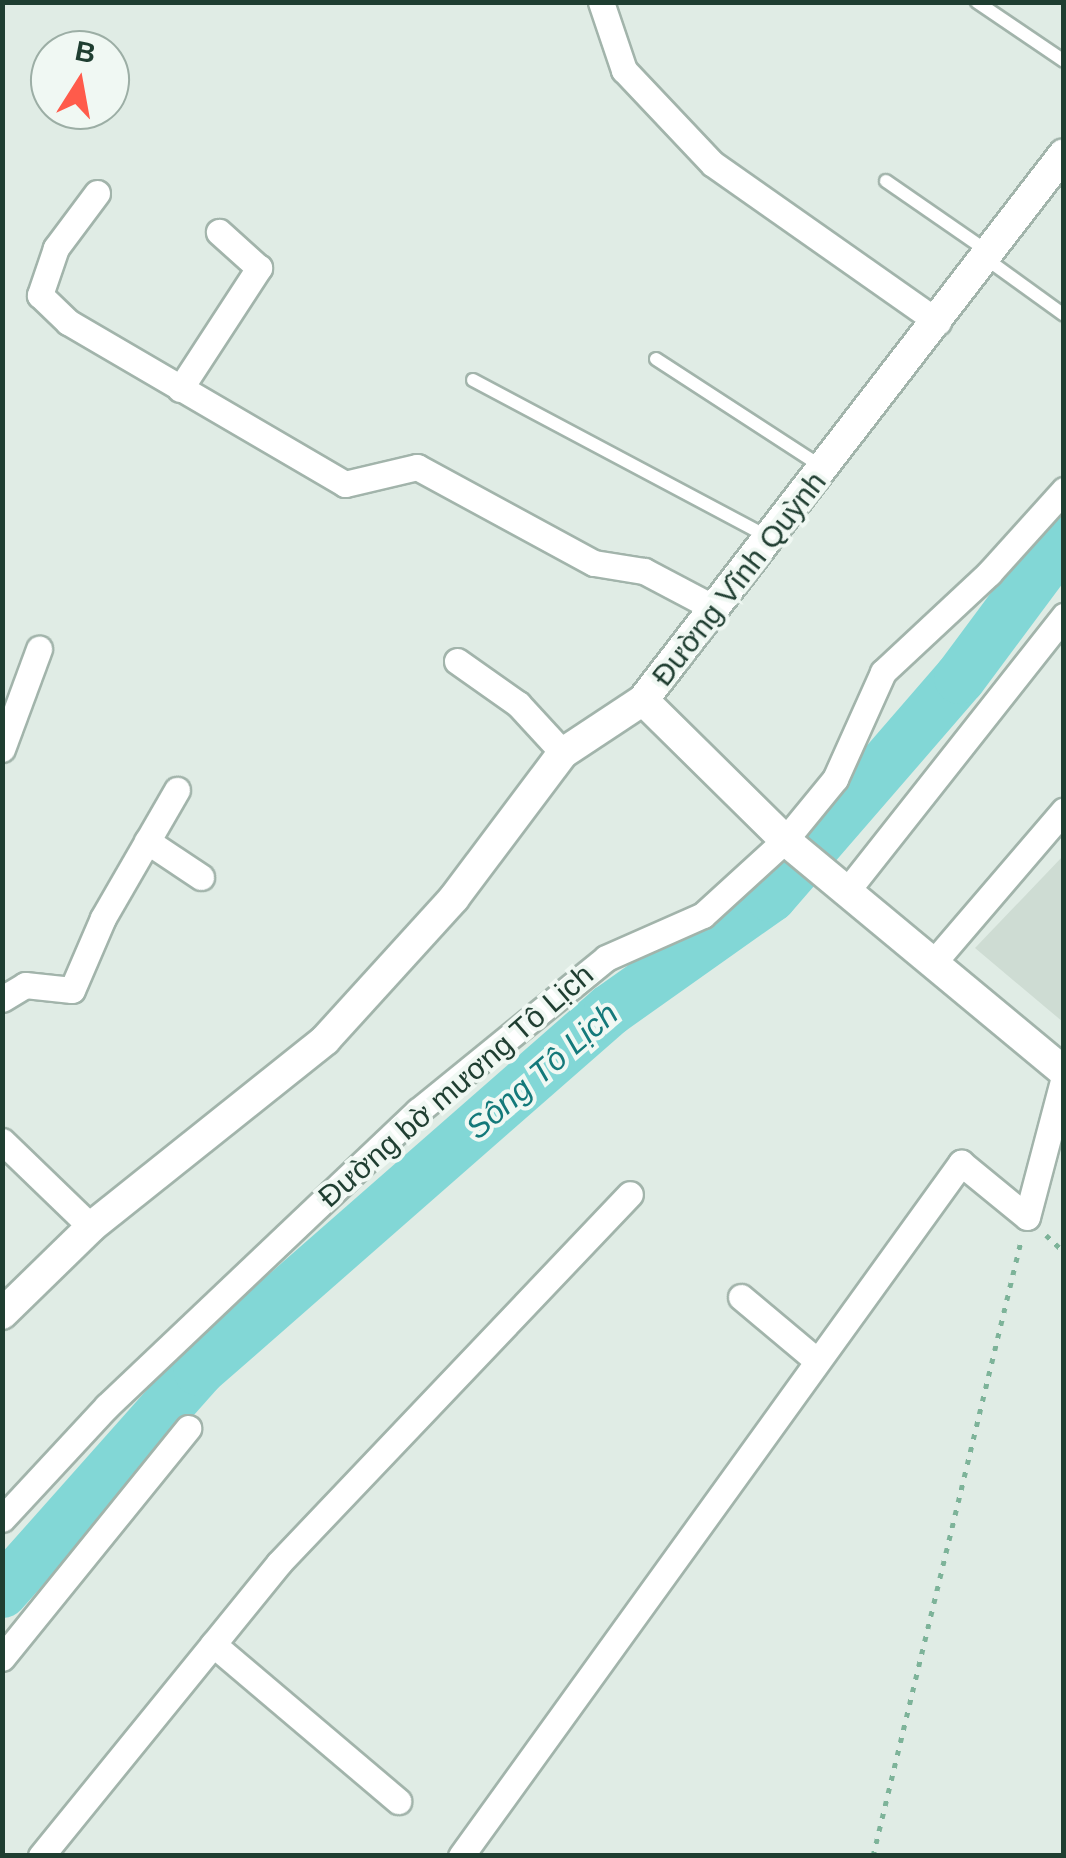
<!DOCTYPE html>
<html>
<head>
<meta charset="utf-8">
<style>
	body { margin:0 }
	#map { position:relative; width:1066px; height:1858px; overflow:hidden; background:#e0ece5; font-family:Helvetica,sans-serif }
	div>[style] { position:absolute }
	.built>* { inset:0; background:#cedcd3 }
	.river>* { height:52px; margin:-26px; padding:0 26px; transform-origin:26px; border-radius:26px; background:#82d7d6 }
	.path>* { height:5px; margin-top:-2.5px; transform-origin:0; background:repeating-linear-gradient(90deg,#7db399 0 5px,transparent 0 13px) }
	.roads { filter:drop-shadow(2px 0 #a2b4ab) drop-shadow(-2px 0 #a2b4ab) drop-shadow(0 2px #a2b4ab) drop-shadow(0 -2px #a2b4ab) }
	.service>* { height:12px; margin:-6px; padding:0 6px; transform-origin:6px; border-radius:6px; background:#fff }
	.minor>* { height:25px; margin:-12.5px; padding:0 12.5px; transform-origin:12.5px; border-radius:12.5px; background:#fff }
	.tertiary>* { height:30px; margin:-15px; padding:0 15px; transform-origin:15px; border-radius:15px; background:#fff }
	span { translate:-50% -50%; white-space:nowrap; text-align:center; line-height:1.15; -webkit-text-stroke:8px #f0f8f3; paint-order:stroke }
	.street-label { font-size:30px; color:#1f3e31 }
	.water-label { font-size:32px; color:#14797a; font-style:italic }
	.frame { position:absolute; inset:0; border:5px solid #1f3e31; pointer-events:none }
	.north { position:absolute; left:30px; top:30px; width:100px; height:100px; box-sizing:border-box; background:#f0f8f3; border:2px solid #9caea5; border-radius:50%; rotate:11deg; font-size:28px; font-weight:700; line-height:40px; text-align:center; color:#1f3e31 }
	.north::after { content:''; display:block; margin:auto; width:35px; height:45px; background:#ff5b4b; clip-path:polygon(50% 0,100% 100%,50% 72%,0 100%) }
</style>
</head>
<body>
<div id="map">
	<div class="built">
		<div style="clip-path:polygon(1063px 856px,1063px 1022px,975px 948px)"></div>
	</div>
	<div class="river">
		<div style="left:2px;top:1592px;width:297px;rotate:-48.4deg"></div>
		<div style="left:199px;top:1370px;width:546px;rotate:-41.22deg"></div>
		<div style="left:610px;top:1010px;width:197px;rotate:-35.3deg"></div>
		<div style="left:771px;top:896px;width:289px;rotate:-49.1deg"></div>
		<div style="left:960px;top:678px;width:174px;rotate:-53.4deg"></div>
	</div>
	<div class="path">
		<div style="left:1046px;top:1235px;width:25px;rotate:43deg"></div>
		<div style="left:873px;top:1856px;width:633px;rotate:-76.47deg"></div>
	</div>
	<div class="roads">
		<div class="service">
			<div style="left:977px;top:2px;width:105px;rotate:34.1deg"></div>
			<div style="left:886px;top:181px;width:123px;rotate:34.7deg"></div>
			<div style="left:985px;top:258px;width:97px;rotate:35.8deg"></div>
			<div style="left:656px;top:359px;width:200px;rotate:33deg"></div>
			<div style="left:473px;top:380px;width:336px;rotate:28deg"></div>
		</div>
		<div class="minor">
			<div style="left:601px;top:2px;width:72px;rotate:71.3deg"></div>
			<div style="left:624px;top:70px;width:129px;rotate:46.6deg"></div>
			<div style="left:713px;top:164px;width:275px;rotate:35.1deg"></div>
			<div style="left:97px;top:193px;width:69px;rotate:126.7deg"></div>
			<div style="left:56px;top:248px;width:50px;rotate:108.8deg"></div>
			<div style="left:40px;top:295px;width:39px;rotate:44deg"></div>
			<div style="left:68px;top:322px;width:321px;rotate:30.3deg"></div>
			<div style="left:345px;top:484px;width:74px;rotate:-13.3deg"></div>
			<div style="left:417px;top:467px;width:201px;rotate:28.5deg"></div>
			<div style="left:594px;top:563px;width:51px;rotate:9.1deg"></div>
			<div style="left:644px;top:571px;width:81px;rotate:27.8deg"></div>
			<div style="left:180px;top:389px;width:145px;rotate:-56.9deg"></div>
			<div style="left:259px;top:268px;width:54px;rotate:-138deg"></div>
			<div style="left:457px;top:661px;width:75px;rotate:35.2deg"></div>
			<div style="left:518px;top:704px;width:67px;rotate:47.4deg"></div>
			<div style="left:2px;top:749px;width:107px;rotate:-69.7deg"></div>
			<div style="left:147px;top:841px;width:65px;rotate:33.7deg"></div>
			<div style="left:846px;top:892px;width:352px;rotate:-51.7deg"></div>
			<div style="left:933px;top:963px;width:201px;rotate:-49.4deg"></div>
			<div style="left:2px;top:999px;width:27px;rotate:-31deg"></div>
			<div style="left:25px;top:985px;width:47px;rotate:6.1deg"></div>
			<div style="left:72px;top:990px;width:78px;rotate:-66.7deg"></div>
			<div style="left:103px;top:918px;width:148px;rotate:-60deg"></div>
			<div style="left:2px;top:1141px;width:124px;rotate:44deg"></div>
			<div style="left:741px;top:1297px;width:98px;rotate:40deg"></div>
			<div style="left:2px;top:1519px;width:154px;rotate:-47.1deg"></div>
			<div style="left:107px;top:1406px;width:429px;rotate:-43.5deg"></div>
			<div style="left:418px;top:1111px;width:242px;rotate:-39.1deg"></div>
			<div style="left:606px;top:958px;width:106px;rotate:-23.9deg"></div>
			<div style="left:703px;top:915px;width:111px;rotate:-42.4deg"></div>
			<div style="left:785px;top:840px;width:79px;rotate:-50.7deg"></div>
			<div style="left:835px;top:779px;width:117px;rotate:-65.8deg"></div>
			<div style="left:883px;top:672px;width:145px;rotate:-43deg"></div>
			<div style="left:989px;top:573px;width:112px;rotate:-47.9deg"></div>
			<div style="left:213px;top:1644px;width:243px;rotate:40.3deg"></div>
			<div style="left:2px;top:1658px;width:296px;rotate:-51deg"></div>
			<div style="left:41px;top:1856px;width:377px;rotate:-50.9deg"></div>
			<div style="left:279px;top:1563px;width:509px;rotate:-46.43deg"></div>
			<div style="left:461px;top:1856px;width:855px;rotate:-54.19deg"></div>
			<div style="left:961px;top:1163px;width:85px;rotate:39.3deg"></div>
			<div style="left:1027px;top:1217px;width:145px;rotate:-75.2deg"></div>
		</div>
		<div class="tertiary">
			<div style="left:643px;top:700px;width:199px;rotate:44.6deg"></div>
			<div style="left:785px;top:840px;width:363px;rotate:39.7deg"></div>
			<div style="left:2px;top:1314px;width:124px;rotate:-44.3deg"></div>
			<div style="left:91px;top:1227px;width:300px;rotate:-38.6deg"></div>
			<div style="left:325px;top:1040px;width:192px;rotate:-47.7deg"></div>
			<div style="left:454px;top:898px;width:181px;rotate:-53.1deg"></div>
			<div style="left:563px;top:753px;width:96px;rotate:-33.5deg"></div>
			<div style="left:643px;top:700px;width:689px;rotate:-52.37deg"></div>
		</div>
	</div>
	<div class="street-label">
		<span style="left:739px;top:579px;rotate:-52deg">Đường Vĩnh Quỳnh</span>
		<span style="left:456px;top:1086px;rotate:-41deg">Đường bờ mương Tô Lịch</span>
	</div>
	<div class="water-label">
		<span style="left:542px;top:1071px;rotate:-41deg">Sông Tô Lịch</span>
	</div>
	<div class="frame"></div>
	<div class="north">B</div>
</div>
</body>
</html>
